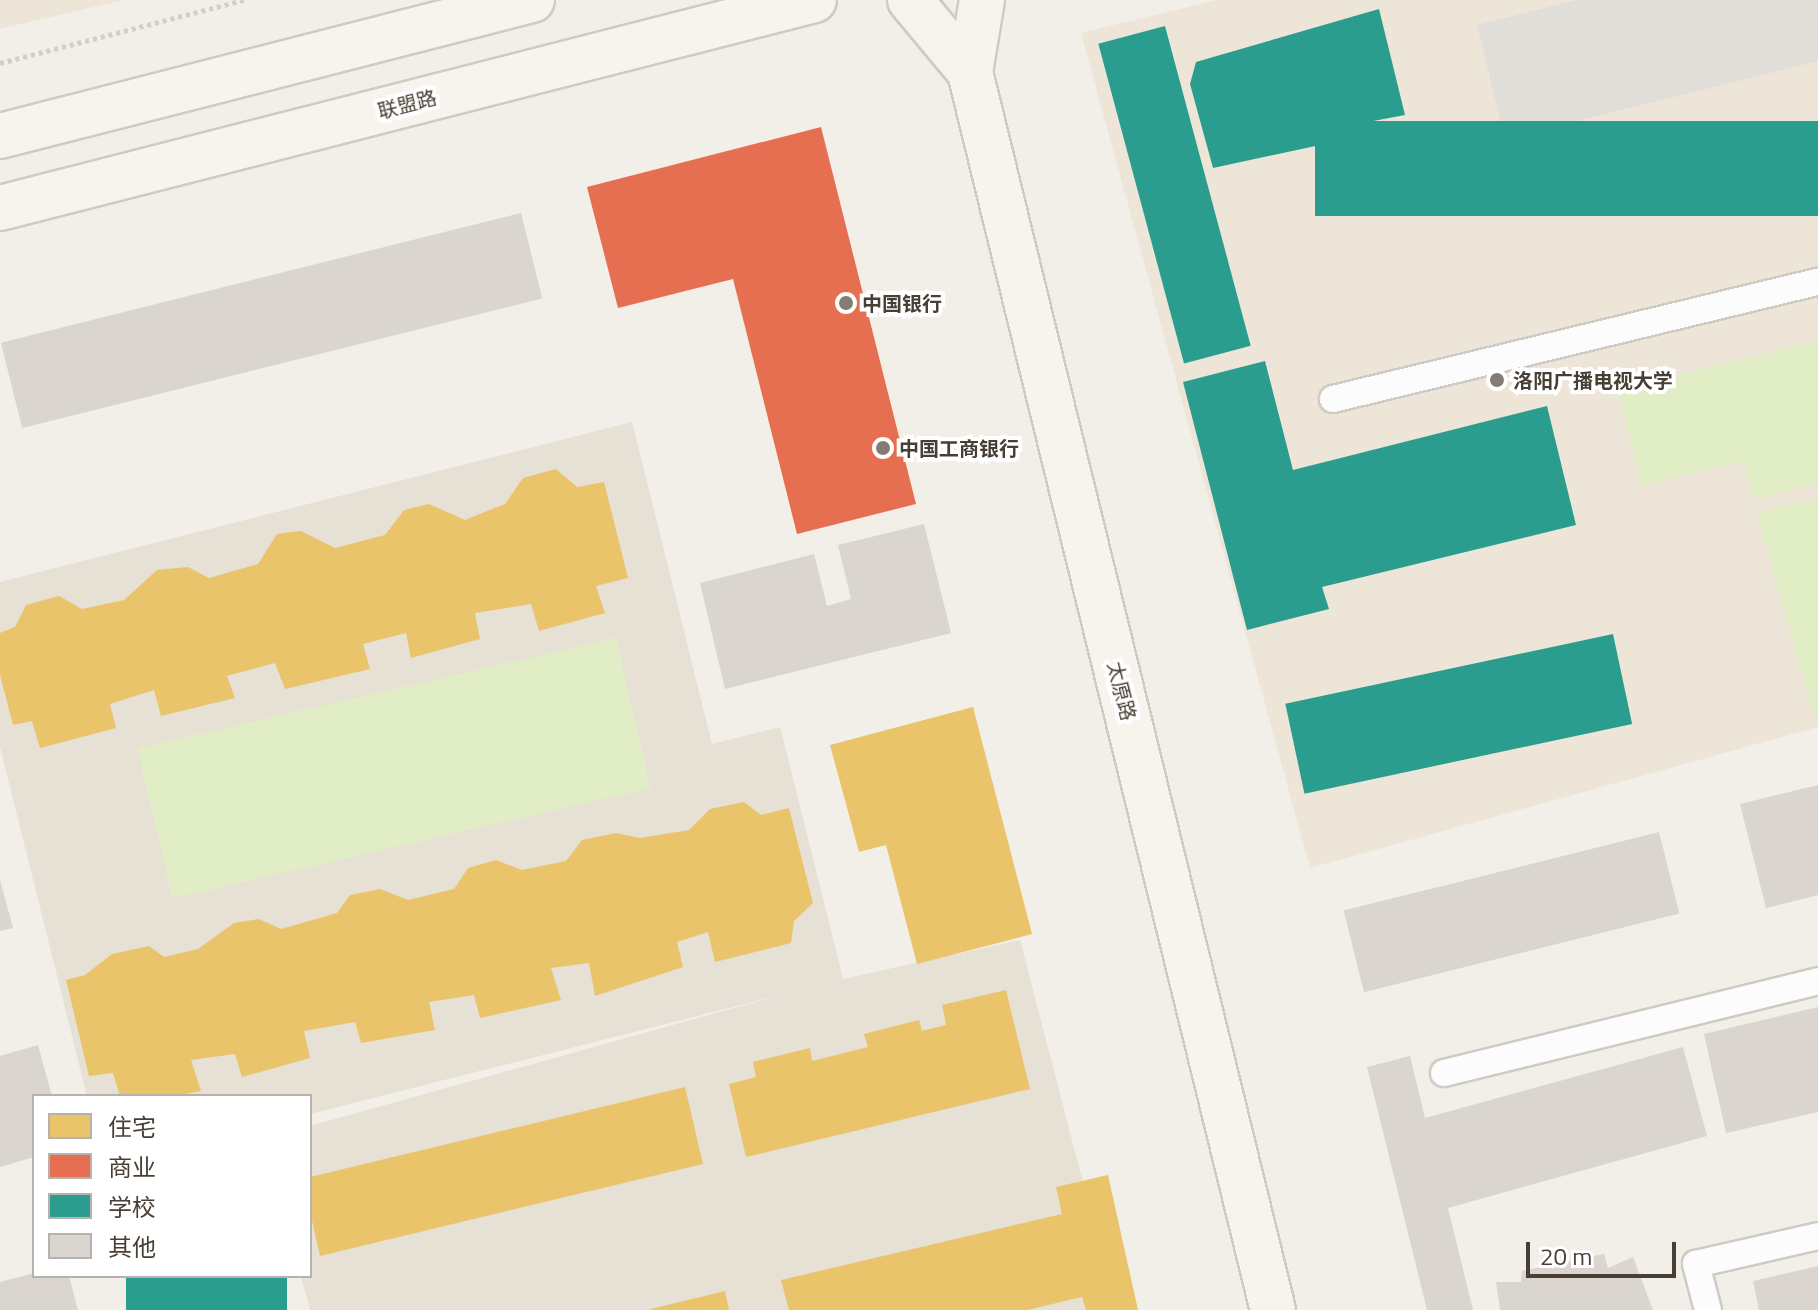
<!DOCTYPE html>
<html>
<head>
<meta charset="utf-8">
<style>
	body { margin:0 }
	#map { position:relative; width:1818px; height:1310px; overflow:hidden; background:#f2eee8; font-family:"Titillium Web","Noto Sans SC",sans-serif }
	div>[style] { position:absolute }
	.residential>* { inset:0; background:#e6e0d5 }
	.education>* { inset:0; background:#ede5d7 }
	.green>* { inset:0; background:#e1eec5; transform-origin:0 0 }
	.parking>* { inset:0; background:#e1ddd8 }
	.homes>* { inset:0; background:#e9c46a }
	.shops>* { inset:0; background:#e76f51 }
	.schools>* { inset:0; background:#2a9d8f; transform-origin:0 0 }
	.building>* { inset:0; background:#dad5cf; transform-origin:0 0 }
	.path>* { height:5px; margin-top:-2.5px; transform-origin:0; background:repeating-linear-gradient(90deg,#d2cec9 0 4px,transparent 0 8px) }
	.roads { filter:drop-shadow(2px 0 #cecac4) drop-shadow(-2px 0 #cecac4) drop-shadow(0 2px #cecac4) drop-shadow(0 -2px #cecac4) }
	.service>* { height:26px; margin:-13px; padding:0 13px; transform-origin:13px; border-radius:13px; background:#fdfcfc }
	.secondary>* { height:44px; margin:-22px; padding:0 22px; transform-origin:22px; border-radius:22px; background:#f7f4ee }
	.dots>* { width:22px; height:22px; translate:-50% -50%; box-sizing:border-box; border:4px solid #fff; border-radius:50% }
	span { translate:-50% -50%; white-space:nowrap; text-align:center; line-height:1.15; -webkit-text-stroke:8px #fff; paint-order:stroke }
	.street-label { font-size:20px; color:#483f34 }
	.poi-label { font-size:20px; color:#483f34; font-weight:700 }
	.left { translate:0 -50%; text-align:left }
	.legend { position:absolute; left:32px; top:1094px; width:280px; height:184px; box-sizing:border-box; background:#fff; border:2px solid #b6b2ae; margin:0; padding:10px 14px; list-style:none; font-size:24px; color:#483f34 }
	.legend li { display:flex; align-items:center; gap:16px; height:40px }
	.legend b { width:40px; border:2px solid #b6b2ae }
	.scale { position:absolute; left:1526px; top:1242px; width:150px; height:36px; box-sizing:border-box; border:4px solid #483f34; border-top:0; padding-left:10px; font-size:24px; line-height:28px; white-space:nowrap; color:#483f34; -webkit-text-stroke:6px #fff; paint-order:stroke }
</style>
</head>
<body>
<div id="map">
	<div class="residential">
		<div style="clip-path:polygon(632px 422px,712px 744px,780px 727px,843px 979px,1020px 940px,1116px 1310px,310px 1310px,301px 1276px,310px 1276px,310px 1126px,788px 993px,310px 1114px,310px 1096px,87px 1096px,0 747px,0 582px)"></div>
	</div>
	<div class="education">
		<div style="clip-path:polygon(0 0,123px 0,0 29px)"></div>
		<div style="clip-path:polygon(1217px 0,1818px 0,1818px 727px,1310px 868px,1081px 33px)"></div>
	</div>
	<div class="green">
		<div style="clip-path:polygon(1818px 341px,1818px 483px,1753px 499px,1743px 461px,1641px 485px,1618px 390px)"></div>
		<div style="clip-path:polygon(1818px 497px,1818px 715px,1814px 716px,1757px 513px)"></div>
		<div style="left:616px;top:638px;width:154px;height:491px;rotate:77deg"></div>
	</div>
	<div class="parking">
		<div style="clip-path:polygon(1577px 0,1818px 0,1818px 61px,1505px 139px,1477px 25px)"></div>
	</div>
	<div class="homes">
		<div style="clip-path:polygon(556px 469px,577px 487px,604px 482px,628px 578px,596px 586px,605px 613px,539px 631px,531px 604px,475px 613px,480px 639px,411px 658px,406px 633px,363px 644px,370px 669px,285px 689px,275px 663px,227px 676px,235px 698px,161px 716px,154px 690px,110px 704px,116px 728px,40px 748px,32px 721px,13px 725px,0 675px,0 633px,15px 627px,26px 605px,59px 596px,82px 609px,124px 600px,157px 570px,188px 567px,209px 578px,258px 564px,277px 534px,301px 531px,335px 548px,385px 535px,404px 510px,429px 504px,465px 520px,505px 504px,523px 478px)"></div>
		<div style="clip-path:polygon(973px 707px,1032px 934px,917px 964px,886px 845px,859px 852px,830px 745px)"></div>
		<div style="clip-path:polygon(744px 802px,761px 815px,789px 808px,813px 903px,794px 921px,791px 943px,715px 962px,708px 932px,677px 942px,683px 967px,595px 996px,589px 963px,551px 968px,561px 1000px,480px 1018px,474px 995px,429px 1002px,435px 1030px,361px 1043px,355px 1022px,304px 1031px,310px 1058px,242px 1077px,235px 1054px,191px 1060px,201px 1091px,174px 1096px,120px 1096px,113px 1073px,89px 1076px,66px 980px,85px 975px,112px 954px,149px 946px,164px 957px,198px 949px,234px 923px,259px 919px,281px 929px,337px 913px,350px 895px,380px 889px,408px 900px,454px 889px,468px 868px,496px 860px,522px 870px,566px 861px,582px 840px,616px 833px,640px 838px,689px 830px,710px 809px)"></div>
		<div style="clip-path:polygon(1006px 990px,1030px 1089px,746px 1157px,729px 1084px,756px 1077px,753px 1062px,810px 1048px,812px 1061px,868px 1047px,864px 1034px,919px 1020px,922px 1031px,946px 1025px,942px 1005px)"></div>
		<div style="clip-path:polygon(685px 1087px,703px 1164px,320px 1256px,310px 1212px,310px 1177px)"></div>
		<div style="clip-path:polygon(1108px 1175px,1138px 1310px,1086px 1310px,1082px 1297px,1027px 1310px,789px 1310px,781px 1280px,1062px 1214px,1056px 1187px)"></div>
		<div style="clip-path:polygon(725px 1291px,729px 1310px,651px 1310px,651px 1309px)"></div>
	</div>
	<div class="shops">
		<div style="clip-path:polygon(821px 127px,916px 504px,797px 534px,733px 279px,618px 308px,587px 187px)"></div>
	</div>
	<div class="schools">
		<div style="clip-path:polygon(1379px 9px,1405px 115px,1347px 126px,1353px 138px,1213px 168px,1190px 84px,1196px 62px)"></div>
		<div style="left:1165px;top:26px;width:331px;height:69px;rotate:75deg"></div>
		<div style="left:1818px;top:121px;width:95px;height:503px;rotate:90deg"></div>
		<div style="clip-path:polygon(1265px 361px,1293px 470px,1547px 406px,1576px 525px,1322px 587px,1329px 609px,1247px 630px,1183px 382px)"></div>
		<div style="left:1613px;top:634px;width:92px;height:335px;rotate:78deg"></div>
		<div style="left:126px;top:1276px;width:161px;height:35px"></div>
	</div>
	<div class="building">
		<div style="left:521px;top:213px;width:88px;height:536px;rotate:76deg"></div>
		<div style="clip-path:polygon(924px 524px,951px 633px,725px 689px,700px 583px,814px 554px,827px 606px,851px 599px,838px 545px)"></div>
		<div style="clip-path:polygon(1818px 785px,1818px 895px,1766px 908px,1740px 804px)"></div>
		<div style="left:1659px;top:832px;width:84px;height:325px;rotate:76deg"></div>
		<div style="clip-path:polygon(0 880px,13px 928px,0 931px)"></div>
		<div style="clip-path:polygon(1818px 1007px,1818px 1112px,1726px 1133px,1704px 1034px)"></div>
		<div style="clip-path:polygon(38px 1045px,52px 1096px,34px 1096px,34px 1157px,0 1167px,0 1056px)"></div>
		<div style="clip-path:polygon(1683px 1047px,1707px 1136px,1448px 1208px,1473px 1310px,1427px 1310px,1367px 1067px,1410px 1056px,1425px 1118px)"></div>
		<div style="clip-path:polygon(1604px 1254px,1608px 1268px,1633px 1257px,1653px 1310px,1500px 1310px,1496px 1282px,1521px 1282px,1522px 1271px)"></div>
		<div style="clip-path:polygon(1818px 1266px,1818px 1310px,1759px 1310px,1753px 1281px)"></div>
		<div style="clip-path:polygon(34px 1273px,69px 1276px,78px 1310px,0 1310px,0 1282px)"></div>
	</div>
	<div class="path">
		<div style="left:0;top:63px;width:252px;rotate:-14.5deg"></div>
	</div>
	<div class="roads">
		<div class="service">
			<div style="left:1333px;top:399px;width:499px;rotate:-13.6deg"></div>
			<div style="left:1444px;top:1073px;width:385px;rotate:-13.8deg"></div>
			<div style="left:1708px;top:1310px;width:48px;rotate:-104.6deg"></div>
			<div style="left:1696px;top:1264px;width:125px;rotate:-12.9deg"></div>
		</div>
		<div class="secondary">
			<div style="left:910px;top:0;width:94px;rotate:50.2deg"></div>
			<div style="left:982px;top:0;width:73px;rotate:99.5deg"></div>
			<div style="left:970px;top:72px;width:1275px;rotate:76.25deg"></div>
			<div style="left:0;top:136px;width:549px;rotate:-14.34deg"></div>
			<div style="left:0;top:208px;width:840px;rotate:-14.33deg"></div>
		</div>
	</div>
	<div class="dots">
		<div style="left:846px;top:303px;background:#847c73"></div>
		<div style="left:1497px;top:380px;background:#847c73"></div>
		<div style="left:883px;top:448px;background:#847c73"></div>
	</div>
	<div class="street-label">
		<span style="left:407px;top:104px;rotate:-14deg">联盟路</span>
		<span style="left:1122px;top:691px;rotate:76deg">太原路</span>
	</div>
	<div class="poi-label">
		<span class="left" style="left:862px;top:303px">中国银行</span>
		<span class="left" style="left:1513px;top:380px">洛阳广播电视大学</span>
		<span class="left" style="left:899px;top:448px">中国工商银行</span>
	</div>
	<ul class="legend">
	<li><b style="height:22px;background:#e9c46a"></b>住宅</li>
	<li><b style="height:22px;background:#e76f51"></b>商业</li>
	<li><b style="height:22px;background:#2a9d8f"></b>学校</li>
	<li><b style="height:22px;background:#dad5cf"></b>其他</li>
	</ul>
	<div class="scale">20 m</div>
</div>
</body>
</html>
